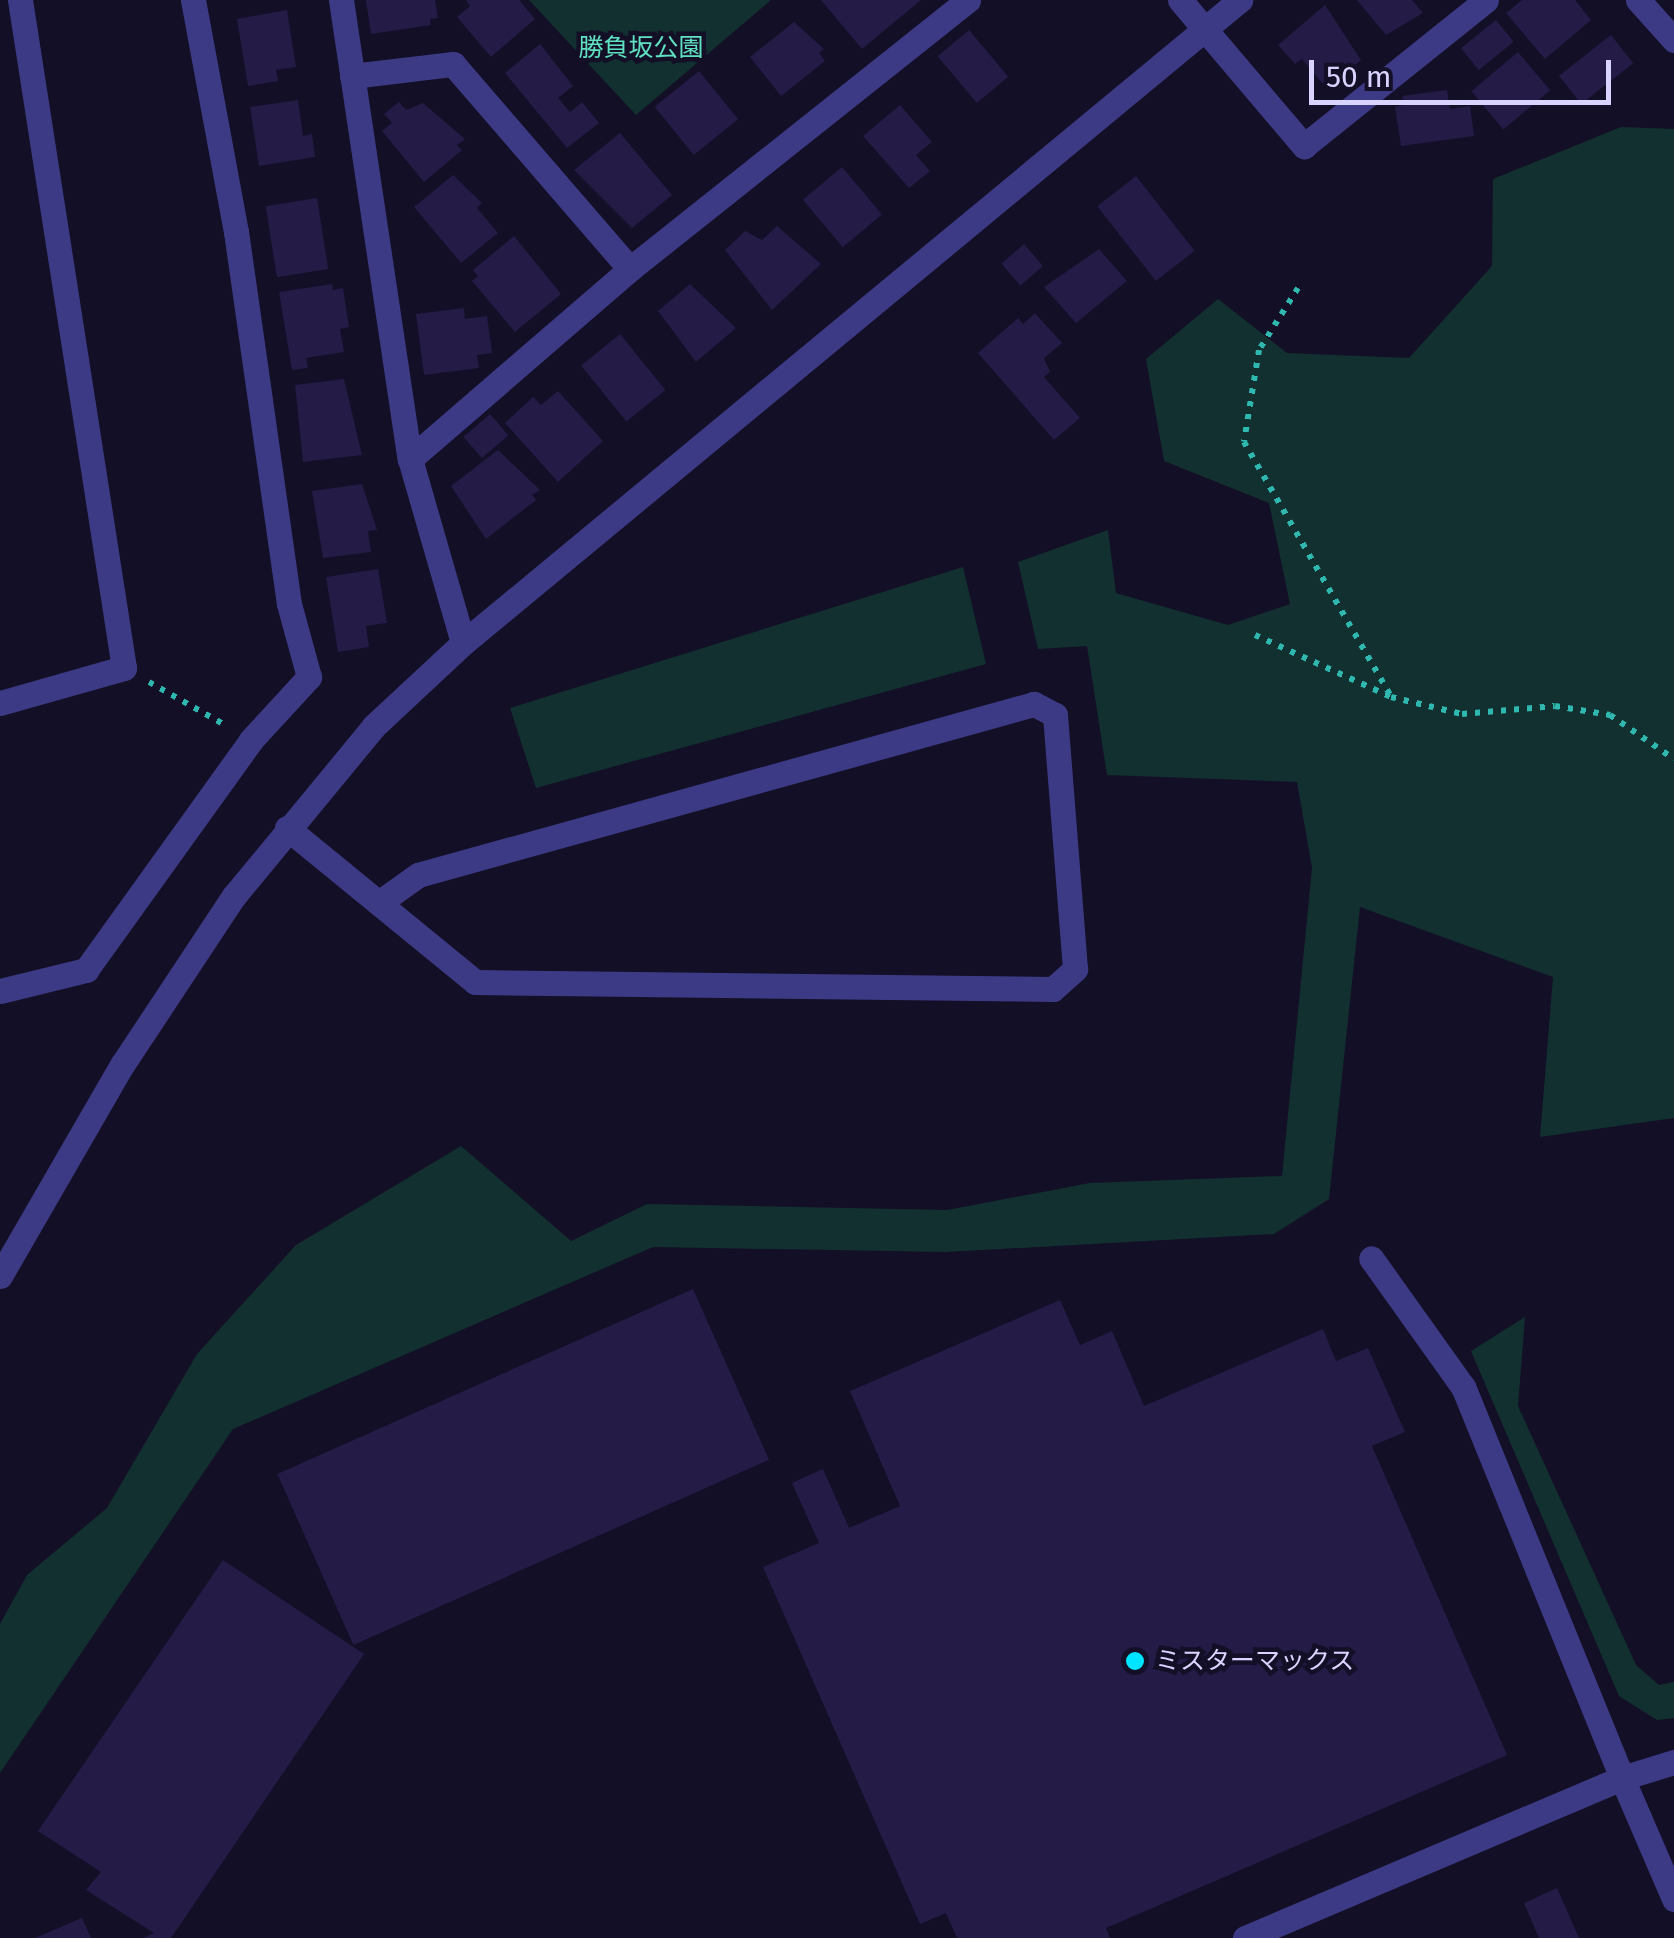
<!DOCTYPE html>
<html>
<head>
<meta charset="utf-8">
<style>
	body { margin:0 }
	#map { position:relative; width:1674px; height:1938px; overflow:hidden; background:#130f26; font-family:"Fira Sans","Noto Sans JP",sans-serif }
	div>[style] { position:absolute }
	.green>* { inset:0; background:#12302f }
	.building>* { inset:0; background:#241b47; transform-origin:0 0 }
	.path>* { height:6px; margin-top:-3px; transform-origin:0; background:repeating-linear-gradient(90deg,#2fb8b0 0 5px,transparent 0 13px) }
	.pedestrian>* { height:25px; margin:-12.5px; padding:0 12.5px; transform-origin:12.5px; border-radius:12.5px; background:#3d3a85 }
	.minor>* { height:25px; margin:-12.5px; padding:0 12.5px; transform-origin:12.5px; border-radius:12.5px; background:#3d3a85 }
	.tertiary>* { height:25px; margin:-12.5px; padding:0 12.5px; transform-origin:12.5px; border-radius:12.5px; background:#3d3a85 }
	.dots>* { width:28px; height:28px; translate:-50% -50%; box-sizing:border-box; border:5px solid #130f26; border-radius:50% }
	span { translate:-50% -50%; white-space:nowrap; text-align:center; line-height:1.15; -webkit-text-stroke:9px #130f26; paint-order:stroke }
	.park-label { font-size:25px; color:#5fe0c0 }
	.poi-label { font-size:25px; color:#d9d4ff }
	.left { translate:0 -50%; text-align:left }
	.scale { position:absolute; left:1309px; top:60px; width:302px; height:45px; box-sizing:border-box; border:5px solid #d9d4ff; border-top:0; padding-left:12px; font-size:30px; line-height:35px; white-space:nowrap; color:#d9d4ff; -webkit-text-stroke:8px #130f26; paint-order:stroke }
</style>
</head>
<body>
<div id="map">
	<div class="green">
		<div style="clip-path:polygon(529px 0,771px 0,636px 115px)"></div>
		<div style="clip-path:polygon(1621px 127px,1674px 129px,1674px 1118px,1540px 1137px,1553px 977px,1360px 907px,1329px 1199px,1274px 1234px,946px 1252px,653px 1247px,233px 1429px,0 1773px,0 1624px,27px 1575px,107px 1508px,197px 1354px,296px 1245px,461px 1146px,571px 1241px,647px 1204px,947px 1210px,1090px 1183px,1282px 1176px,1312px 868px,1297px 782px,1107px 775px,1087px 646px,1038px 649px,1018px 562px,1108px 530px,1116px 593px,1228px 625px,1290px 604px,1269px 503px,1164px 461px,1146px 359px,1218px 299px,1287px 353px,1409px 358px,1492px 266px,1493px 179px)"></div>
		<div style="clip-path:polygon(963px 567px,986px 664px,536px 788px,510px 708px)"></div>
		<div style="clip-path:polygon(1525px 1317px,1518px 1406px,1636px 1665px,1659px 1685px,1674px 1682px,1674px 1718px,1657px 1720px,1619px 1696px,1471px 1351px)"></div>
	</div>
	<div class="building">
		<div style="clip-path:polygon(366px 0,435px 0,438px 18px,430px 19px,431px 25px,371px 34px)"></div>
		<div style="clip-path:polygon(466px 0,519px 0,535px 19px,491px 57px,457px 17px,470px 6px)"></div>
		<div style="clip-path:polygon(821px 0,921px 0,862px 49px)"></div>
		<div style="clip-path:polygon(1357px 0,1412px 0,1423px 13px,1386px 35px)"></div>
		<div style="clip-path:polygon(1522px 0,1575px 0,1591px 20px,1545px 59px,1506px 13px)"></div>
		<div style="clip-path:polygon(1325px 5px,1361px 60px,1327px 89px,1302px 59px,1295px 64px,1278px 45px)"></div>
		<div style="clip-path:polygon(287px 10px,296px 67px,276px 70px,278px 81px,248px 86px,237px 19px)"></div>
		<div style="left:1496px;top:20px;width:28px;height:45px;rotate:51deg"></div>
		<div style="clip-path:polygon(794px 22px,824px 49px,819px 53px,825px 61px,781px 96px,750px 57px)"></div>
		<div style="left:969px;top:30px;width:61px;height:41px;rotate:50deg"></div>
		<div style="left:1611px;top:35px;width:36px;height:66px;rotate:52deg"></div>
		<div style="clip-path:polygon(540px 44px,573px 86px,558px 98px,570px 112px,582px 102px,599px 123px,567px 148px,505px 73px)"></div>
		<div style="left:1518px;top:52px;width:50px;height:61px;rotate:50deg"></div>
		<div style="left:699px;top:71px;width:62px;height:57px;rotate:51deg"></div>
		<div style="clip-path:polygon(1447px 90px,1450px 109px,1470px 106px,1474px 136px,1401px 146px,1395px 107px,1404px 105px,1402px 96px)"></div>
		<div style="clip-path:polygon(298px 100px,303px 136px,312px 134px,315px 157px,259px 166px,250px 107px)"></div>
		<div style="clip-path:polygon(399px 102px,406px 110px,423px 103px,465px 139px,457px 145px,462px 150px,424px 182px,382px 131px,392px 123px,384px 114px)"></div>
		<div style="clip-path:polygon(900px 105px,932px 142px,916px 155px,930px 171px,909px 188px,863px 136px)"></div>
		<div style="clip-path:polygon(620px 133px,672px 195px,632px 228px,574px 170px)"></div>
		<div style="left:842px;top:167px;width:62px;height:51px;rotate:50deg"></div>
		<div style="clip-path:polygon(453px 175px,482px 203px,477px 208px,498px 233px,461px 263px,414px 207px)"></div>
		<div style="left:1136px;top:176px;width:95px;height:49px;rotate:52deg"></div>
		<div style="left:317px;top:198px;width:72px;height:52px;rotate:81deg"></div>
		<div style="clip-path:polygon(777px 226px,821px 264px,772px 310px,725px 250px,745px 231px,762px 240px)"></div>
		<div style="clip-path:polygon(514px 236px,561px 294px,515px 332px,472px 281px,478px 276px,473px 270px)"></div>
		<div style="left:1024px;top:244px;width:29px;height:30px;rotate:49deg"></div>
		<div style="clip-path:polygon(1099px 249px,1127px 281px,1076px 323px,1044px 287px)"></div>
		<div style="clip-path:polygon(332px 284px,333px 290px,343px 288px,349px 327px,340px 329px,344px 352px,306px 358px,308px 368px,292px 370px,279px 292px)"></div>
		<div style="clip-path:polygon(690px 284px,736px 328px,696px 362px,658px 311px)"></div>
		<div style="clip-path:polygon(464px 308px,465px 319px,487px 316px,492px 353px,477px 355px,479px 368px,424px 375px,416px 314px)"></div>
		<div style="clip-path:polygon(1035px 313px,1062px 343px,1044px 358px,1050px 372px,1044px 377px,1080px 418px,1054px 440px,978px 353px,1018px 318px,1023px 324px)"></div>
		<div style="left:620px;top:334px;width:72px;height:50px;rotate:51deg"></div>
		<div style="clip-path:polygon(344px 379px,362px 455px,303px 462px,295px 385px)"></div>
		<div style="clip-path:polygon(558px 391px,603px 441px,558px 482px,505px 423px,533px 397px,541px 405px)"></div>
		<div style="left:490px;top:414px;width:28px;height:35px;rotate:49deg"></div>
		<div style="clip-path:polygon(498px 450px,540px 490px,532px 495px,536px 500px,486px 539px,451px 486px)"></div>
		<div style="clip-path:polygon(362px 484px,377px 530px,368px 531px,371px 552px,323px 558px,312px 491px)"></div>
		<div style="clip-path:polygon(378px 569px,387px 623px,366px 626px,369px 647px,338px 652px,326px 577px)"></div>
		<div style="left:693px;top:1289px;width:187px;height:455px;rotate:66deg"></div>
		<div style="clip-path:polygon(1060px 1300px,1080px 1345px,1112px 1331px,1144px 1406px,1323px 1329px,1336px 1361px,1368px 1348px,1405px 1432px,1372px 1446px,1507px 1755px,1106px 1928px,1110px 1938px,957px 1938px,946px 1913px,920px 1924px,763px 1567px,819px 1543px,792px 1483px,823px 1469px,849px 1528px,900px 1506px,850px 1391px)"></div>
		<div style="clip-path:polygon(223px 1560px,364px 1654px,171px 1938px,143px 1938px,154px 1933px,86px 1890px,101px 1872px,38px 1831px)"></div>
		<div style="clip-path:polygon(1557px 1888px,1579px 1938px,1539px 1938px,1524px 1903px)"></div>
		<div style="clip-path:polygon(82px 1918px,91px 1938px,35px 1938px)"></div>
	</div>
	<div class="path">
		<div style="left:1298px;top:288px;width:73px;rotate:122.2deg"></div>
		<div style="left:1259px;top:350px;width:93px;rotate:99.3deg"></div>
		<div style="left:1244px;top:442px;width:294px;rotate:60deg"></div>
		<div style="left:1255px;top:635px;width:149px;rotate:24.5deg"></div>
		<div style="left:1391px;top:697px;width:73px;rotate:13.5deg"></div>
		<div style="left:1462px;top:714px;width:93px;rotate:-4.9deg"></div>
		<div style="left:1555px;top:706px;width:56px;rotate:9.3deg"></div>
		<div style="left:1610px;top:715px;width:78px;rotate:34.5deg"></div>
		<div style="left:149px;top:682px;width:87px;rotate:29.5deg"></div>
	</div>
	<div class="pedestrian">
		<div style="left:0;top:991px;width:89px;rotate:-13.7deg"></div>
		<div style="left:86px;top:970px;width:283px;rotate:-54.3deg"></div>
		<div style="left:251px;top:740px;width:86px;rotate:-47.4deg"></div>
		<div style="left:309px;top:677px;width:76px;rotate:-105.3deg"></div>
		<div style="left:289px;top:604px;width:376px;rotate:-98.1deg"></div>
		<div style="left:236px;top:232px;width:236px;rotate:-100.5deg"></div>
	</div>
	<div class="minor">
		<div style="left:341px;top:0;width:464px;rotate:81.5deg"></div>
		<div style="left:410px;top:459px;width:191px;rotate:73.9deg"></div>
		<div style="left:1180px;top:0;width:192px;rotate:49.7deg"></div>
		<div style="left:1304px;top:146px;width:233px;rotate:-38.7deg"></div>
		<div style="left:1638px;top:0;width:54px;rotate:48deg"></div>
		<div style="left:352px;top:76px;width:102px;rotate:-6.8deg"></div>
		<div style="left:453px;top:64px;width:271px;rotate:49.2deg"></div>
		<div style="left:410px;top:459px;width:291px;rotate:-40.8deg"></div>
		<div style="left:630px;top:269px;width:432px;rotate:-38.5deg"></div>
		<div style="left:0;top:703px;width:129px;rotate:-15.8deg"></div>
		<div style="left:124px;top:668px;width:676px;rotate:-98.85deg"></div>
		<div style="left:287px;top:828px;width:243px;rotate:39.3deg"></div>
		<div style="left:475px;top:982px;width:578px;rotate:0.69deg"></div>
		<div style="left:1053px;top:989px;width:30px;rotate:-42deg"></div>
		<div style="left:1075px;top:969px;width:255px;rotate:-94.5deg"></div>
		<div style="left:1055px;top:715px;width:24px;rotate:-152deg"></div>
		<div style="left:1034px;top:704px;width:639px;rotate:164.49deg"></div>
		<div style="left:418px;top:875px;width:43px;rotate:144.5deg"></div>
		<div style="left:1245px;top:1938px;width:410px;rotate:-23deg"></div>
		<div style="left:1622px;top:1778px;width:422px;rotate:-112.1deg"></div>
		<div style="left:1463px;top:1387px;width:158px;rotate:-125.5deg"></div>
	</div>
	<div class="tertiary">
		<div style="left:0;top:1276px;width:244px;rotate:-60deg"></div>
		<div style="left:122px;top:1065px;width:203px;rotate:-56.5deg"></div>
		<div style="left:234px;top:896px;width:220px;rotate:-50.5deg"></div>
		<div style="left:374px;top:726px;width:122px;rotate:-43deg"></div>
		<div style="left:463px;top:643px;width:1009px;rotate:-39.61deg"></div>
		<div style="left:1674px;top:1762px;width:54px;rotate:162.9deg"></div>
		<div style="left:1622px;top:1778px;width:132px;rotate:66.7deg"></div>
	</div>
	<div class="dots">
		<div style="left:1135px;top:1661px;background:#00e5ff"></div>
	</div>
	<div class="park-label">
		<span style="left:641px;top:48px">勝負坂公園</span>
	</div>
	<div class="poi-label">
		<span class="left" style="left:1155px;top:1661px">ミスターマックス</span>
	</div>
	<div class="scale">50 m</div>
</div>
</body>
</html>
